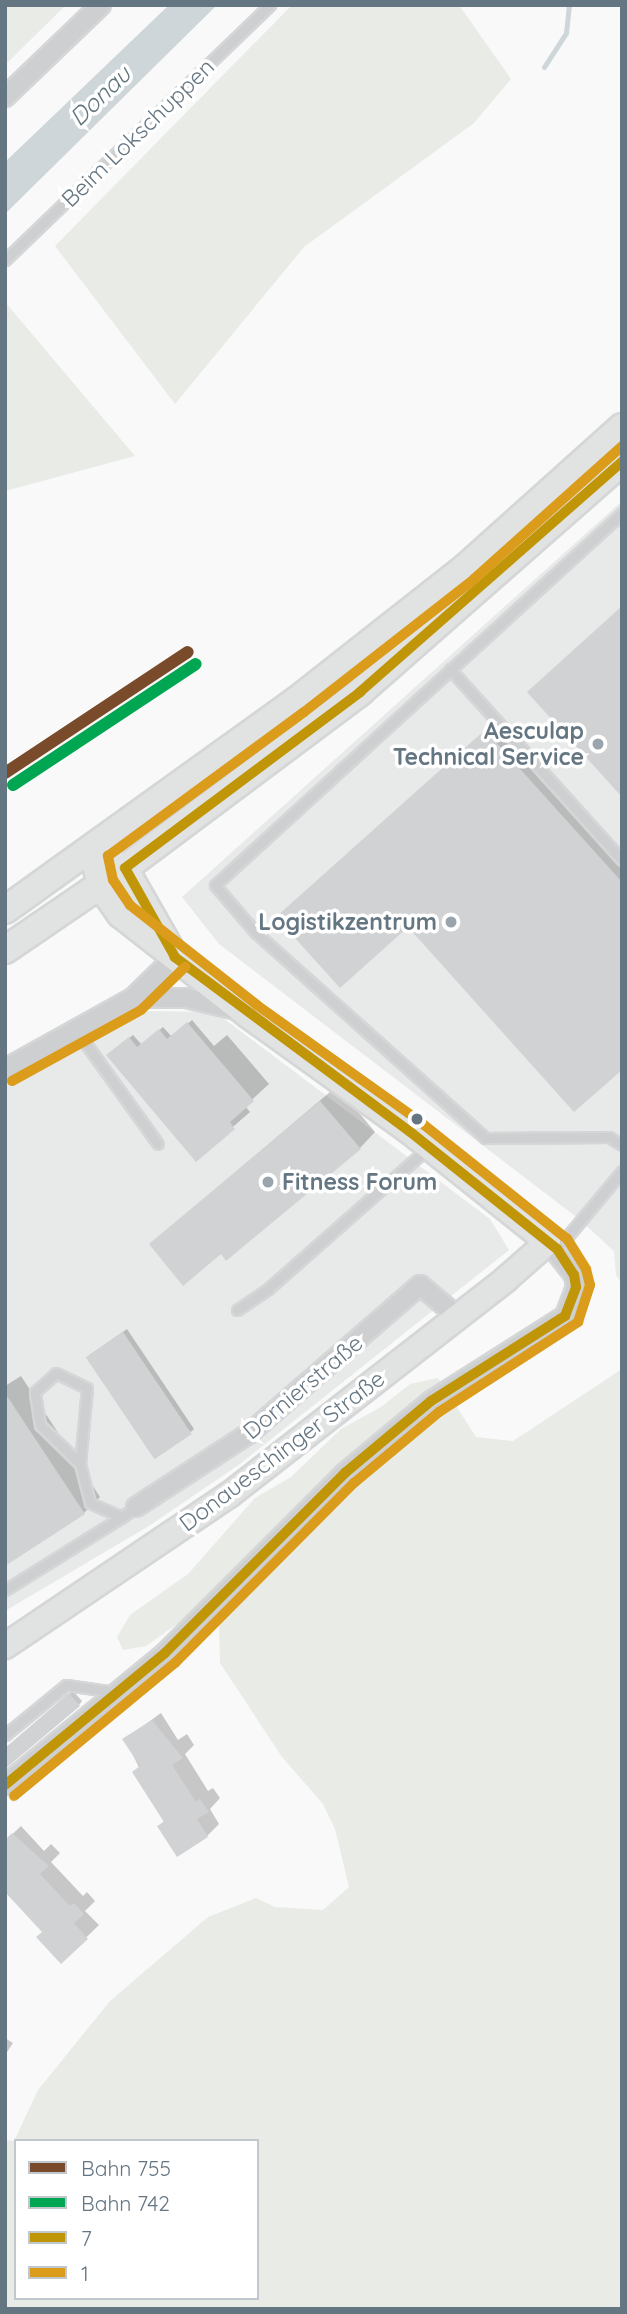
<!DOCTYPE html>
<html>
<head>
<meta charset="utf-8">
<style>
	body { margin:0 }
	#map { position:relative; width:627px; height:2314px; overflow:hidden; background:#f9f9f9; font-family:Quicksand,sans-serif }
	div>[style] { position:absolute }
	.built>* { inset:0; background:#e8e9e9 }
	.green>* { inset:0; background:#e8ebe6 }
	.water>* { inset:0; background:#ced6d9 }
	.shadow>* { inset:0; background:#0003 }
	.stream>* { height:5px; margin:-2.5px; padding:0 2.5px; transform-origin:2.5px; border-radius:2.5px; background:#ced6d9 }
	.building>* { inset:0; background:#d0d2d3; transform-origin:0 0 }
	.roads { filter:drop-shadow(2px 0 #d5d6d7) drop-shadow(-2px 0 #d5d6d7) drop-shadow(0 2px #d5d6d7) drop-shadow(0 -2px #d5d6d7) }
	.lane>* { height:9px; margin:-4.5px; padding:0 4.5px; transform-origin:4.5px; border-radius:4.5px; background:#cecfd0 }
	.street>* { height:18px; margin:-9px; padding:0 9px; transform-origin:9px; border-radius:9px; background:#cecfd0 }
	.secondary>* { height:24px; margin:-12px; padding:0 12px; transform-origin:12px; border-radius:12px; background:#e1e2e2 }
	.primary>* { height:26px; margin:-13px; padding:0 13px; transform-origin:13px; border-radius:13px; background:#e1e2e2 }
	.bus-1>* { height:10px; margin:-5px; padding:0 5px; transform-origin:5px; border-radius:5px; background:#c09608 }
	.bus-2>* { height:10px; margin:-5px; padding:0 5px; transform-origin:5px; border-radius:5px; background:#da9c1a }
	.rail-1>* { height:12px; margin:-6px; padding:0 6px; transform-origin:6px; border-radius:6px; background:#7a4b2a }
	.rail-2>* { height:12px; margin:-6px; padding:0 6px; transform-origin:6px; border-radius:6px; background:#00a651 }
	.dots>* { width:19px; height:19px; translate:-50% -50%; box-sizing:border-box; border:4px solid #fff; border-radius:50% }
	span { translate:-50% -50%; white-space:nowrap; text-align:center; line-height:1.15; -webkit-text-stroke:7px #fff; paint-order:stroke }
	.street-label { font-size:23px; color:#657683 }
	.poi-label { font-size:23px; color:#657683; font-weight:700 }
	.right { translate:-100% -50%; text-align:right }
	.left { translate:0 -50%; text-align:left }
	.water-label { font-size:24px; color:#60757c; font-style:italic }
	.frame { position:absolute; inset:0; border:7px solid #657683; pointer-events:none }
	.legend { position:absolute; left:14px; top:2139px; width:245px; height:161px; box-sizing:border-box; background:#fff; border:2px solid #c1c8cd; margin:0; padding:9px 12px; list-style:none; font-size:21px; color:#657683 }
	.legend li { display:flex; align-items:center; gap:14px; height:35px }
	.legend b { width:35px; border:2px solid #c1c8cd }
</style>
</head>
<body>
<div id="map">
	<div class="built">
		<div style="clip-path:polygon(622px 501px,622px 1250px,617px 1254px,579px 1219px,219px 944px,182px 897px)"></div>
		<div style="clip-path:polygon(148px 1011px,215px 1012px,490px 1219px,509px 1250px,240px 1464px,149px 1526px,5px 1611px,5px 1083px)"></div>
	</div>
	<div class="green">
		<div style="clip-path:polygon(5px 5px,66px 5px,5px 65px)"></div>
		<div style="clip-path:polygon(292px 5px,459px 5px,511px 79px,474px 123px,304px 247px,175px 404px,55px 246px)"></div>
		<div style="clip-path:polygon(5px 302px,135px 456px,5px 491px)"></div>
		<div style="clip-path:polygon(622px 1231px,622px 1284px,616px 1275px,613px 1240px)"></div>
		<div style="clip-path:polygon(evenodd,622px 1369px,622px 2309px,5px 2309px,5px 2140px,14px 2141px,38px 2090px,110px 2001px,208px 1917px,256px 1898px,275px 1907px,323px 1910px,349px 1887px,335px 1829px,323px 1804px,282px 1757px,220px 1663px,219px 1619px,193px 1613px,146px 1646px,123px 1650px,117px 1637px,130px 1615px,188px 1574px,255px 1498px,291px 1477px,341px 1429px,381px 1407px,410px 1384px,438px 1378px,476px 1437px,513px 1441px,622px 1369px,16px 2141px,257px 2141px,257px 2298px,16px 2298px,16px 2141px)"></div>
	</div>
	<div class="water">
		<div style="clip-path:polygon(169px 5px,217px 5px,5px 214px,5px 162px)"></div>
	</div>
	<div class="shadow">
		<div style="clip-path:polygon(498px 719px,622px 856px,622px 1067px,408px 925px,290px 905px)"></div>
		<div style="clip-path:polygon(192px 1020px,214px 1046px,227px 1035px,269px 1084px,245px 1106px,250px 1112px,196px 1159px,112px 1052px,133px 1035px,142px 1045px,163px 1027px,172px 1037px)"></div>
		<div style="clip-path:polygon(337px 1086px,375px 1132px,360px 1148px,221px 1252px,151px 1244px)"></div>
		<div style="clip-path:polygon(127px 1329px,194px 1429px,191px 1432px,91px 1354px)"></div>
		<div style="clip-path:polygon(21px 1376px,100px 1497px,84px 1513px,5px 1564px,5px 1386px)"></div>
		<div style="clip-path:polygon(73px 1691px,82px 1701px,79px 1705px,5px 1749px)"></div>
		<div style="clip-path:polygon(161px 1713px,178px 1740px,187px 1734px,194px 1745px,185px 1754px,208px 1791px,213px 1788px,220px 1798px,210px 1809px,219px 1824px,207px 1836px,159px 1826px,165px 1820px,125px 1739px)"></div>
		<div style="clip-path:polygon(21px 1826px,44px 1851px,51px 1844px,60px 1853px,51px 1862px,83px 1896px,87px 1892px,95px 1901px,85px 1911px,99px 1925px,61px 1962px,5px 1841px)"></div>
		<div style="clip-path:polygon(5px 2038px,13px 2043px,5px 2055px)"></div>
	</div>
	<div class="stream">
		<div style="left:544px;top:67px;width:40px;rotate:-57.1deg"></div>
		<div style="left:566px;top:33px;width:28px;rotate:-84deg"></div>
	</div>
	<div class="building">
		<div style="clip-path:polygon(622px 606px,622px 797px,527px 692px)"></div>
		<div style="clip-path:polygon(485px 730px,622px 882px,622px 1070px,574px 1112px,408px 927px,340px 988px,276px 917px)"></div>
		<div style="clip-path:polygon(187px 1022px,254px 1101px,230px 1122px,235px 1129px,196px 1162px,106px 1055px,129px 1037px,137px 1047px,159px 1029px,167px 1039px)"></div>
		<div style="clip-path:polygon(320px 1101px,361px 1149px,226px 1261px,221px 1254px,183px 1286px,149px 1244px)"></div>
		<div style="left:123px;top:1332px;width:123px;height:45px;rotate:56deg"></div>
		<div style="clip-path:polygon(5px 1393px,85px 1514px,5px 1566px)"></div>
		<div style="clip-path:polygon(69px 1693px,80px 1706px,5px 1769px,5px 1748px)"></div>
		<div style="clip-path:polygon(152px 1720px,183px 1758px,172px 1765px,196px 1802px,200px 1799px,209px 1812px,197px 1819px,208px 1837px,177px 1857px,157px 1826px,164px 1822px,132px 1772px,140px 1766px,122px 1739px)"></div>
		<div style="clip-path:polygon(12px 1833px,49px 1866px,40px 1874px,70px 1906px,74px 1903px,84px 1914px,74px 1923px,88px 1939px,61px 1964px,36px 1937px,42px 1932px,5px 1892px,5px 1840px)"></div>
	</div>
	<div class="roads">
		<div class="lane">
			<div style="left:5px;top:260px;width:368px;rotate:-43.9deg"></div>
			<div style="left:622px;top:513px;width:551px;rotate:137.57deg"></div>
			<div style="left:215px;top:885px;width:62px;rotate:49.6deg"></div>
			<div style="left:255px;top:932px;width:309px;rotate:41.8deg"></div>
			<div style="left:485px;top:1138px;width:124px;rotate:-0.5deg"></div>
			<div style="left:609px;top:1137px;width:15px;rotate:32deg"></div>
			<div style="left:450px;top:669px;width:257px;rotate:48deg"></div>
			<div style="left:76px;top:1030px;width:140px;rotate:54.3deg"></div>
			<div style="left:557px;top:1249px;width:102px;rotate:-50.2deg"></div>
			<div style="left:237px;top:1310px;width:37px;rotate:-34deg"></div>
			<div style="left:268px;top:1289px;width:213px;rotate:-41.4deg"></div>
			<div style="left:80px;top:1464px;width:56px;rotate:-135.7deg"></div>
			<div style="left:40px;top:1425px;width:33px;rotate:-99deg"></div>
			<div style="left:35px;top:1392px;width:28px;rotate:-42deg"></div>
			<div style="left:56px;top:1373px;width:34px;rotate:26deg"></div>
			<div style="left:87px;top:1388px;width:76px;rotate:95.3deg"></div>
			<div style="left:80px;top:1464px;width:40px;rotate:75.6deg"></div>
			<div style="left:90px;top:1503px;width:35px;rotate:24deg"></div>
			<div style="left:122px;top:1517px;width:17px;rotate:-36deg"></div>
			<div style="left:5px;top:1590px;width:138px;rotate:-32deg"></div>
			<div style="left:5px;top:1735px;width:79px;rotate:-39.3deg"></div>
			<div style="left:66px;top:1685px;width:49px;rotate:8.1deg"></div>
		</div>
		<div class="street">
			<div style="left:5px;top:97px;width:133px;rotate:-43.8deg"></div>
			<div style="left:133px;top:998px;width:53px"></div>
			<div style="left:186px;top:998px;width:48px;rotate:13.2deg"></div>
			<div style="left:5px;top:1069px;width:146px;rotate:-29deg"></div>
			<div style="left:133px;top:998px;width:59px;rotate:-44.3deg"></div>
			<div style="left:136px;top:1507px;width:137px;rotate:-33.1deg"></div>
			<div style="left:251px;top:1432px;width:224px;rotate:-41deg"></div>
			<div style="left:420px;top:1285px;width:50px;rotate:40.1deg"></div>
			<div style="left:5px;top:1785px;width:207px;rotate:-39.5deg"></div>
			<div style="left:165px;top:1653px;width:255px;rotate:-45deg"></div>
			<div style="left:345px;top:1473px;width:112px;rotate:-39.9deg"></div>
			<div style="left:431px;top:1401px;width:159px;rotate:-32.4deg"></div>
			<div style="left:565px;top:1316px;width:31px;rotate:-69deg"></div>
			<div style="left:576px;top:1287px;width:12px;rotate:-99deg"></div>
			<div style="left:574px;top:1275px;width:42px;rotate:-128.2deg"></div>
		</div>
		<div class="secondary">
			<div style="left:108px;top:859px;width:19px;rotate:28deg"></div>
			<div style="left:125px;top:868px;width:91px;rotate:60.3deg"></div>
			<div style="left:5px;top:1646px;width:270px;rotate:-34deg"></div>
			<div style="left:229px;top:1495px;width:351px;rotate:-37.9deg"></div>
			<div style="left:506px;top:1279px;width:56px;rotate:-41.4deg"></div>
			<div style="left:548px;top:1242px;width:178px;rotate:-141.4deg"></div>
			<div style="left:409px;top:1131px;width:197px;rotate:-144.3deg"></div>
			<div style="left:249px;top:1016px;width:164px;rotate:-141.9deg"></div>
			<div style="left:120px;top:915px;width:35px;rotate:-125deg"></div>
			<div style="left:100px;top:886px;width:37px;rotate:-103deg"></div>
		</div>
		<div class="primary">
			<div style="left:5px;top:910px;width:358px;rotate:-35.7deg"></div>
			<div style="left:296px;top:701px;width:215px;rotate:-38.2deg"></div>
			<div style="left:465px;top:568px;width:211px;rotate:-41.9deg"></div>
			<div style="left:5px;top:950px;width:145px;rotate:-34.3deg"></div>
			<div style="left:125px;top:868px;width:294px;rotate:-36.8deg"></div>
			<div style="left:360px;top:692px;width:349px;rotate:-41.3deg"></div>
		</div>
	</div>
	<div class="bus-1">
		<div style="left:5px;top:1785px;width:207px;rotate:-39.5deg"></div>
		<div style="left:165px;top:1653px;width:255px;rotate:-45deg"></div>
		<div style="left:345px;top:1473px;width:112px;rotate:-39.9deg"></div>
		<div style="left:431px;top:1401px;width:159px;rotate:-32.4deg"></div>
		<div style="left:565px;top:1316px;width:31px;rotate:-69deg"></div>
		<div style="left:576px;top:1287px;width:12px;rotate:-99deg"></div>
		<div style="left:574px;top:1275px;width:31px;rotate:-123deg"></div>
		<div style="left:557px;top:1249px;width:189px;rotate:-141.4deg"></div>
		<div style="left:409px;top:1131px;width:292px;rotate:-143.4deg"></div>
		<div style="left:175px;top:957px;width:102px;rotate:-119.3deg"></div>
		<div style="left:125px;top:868px;width:294px;rotate:-36.8deg"></div>
		<div style="left:360px;top:692px;width:349px;rotate:-41.3deg"></div>
	</div>
	<div class="bus-2">
		<div style="left:12px;top:1081px;width:147px;rotate:-28.8deg"></div>
		<div style="left:141px;top:1010px;width:62px;rotate:-44.3deg"></div>
		<div style="left:14px;top:1796px;width:209px;rotate:-39.6deg"></div>
		<div style="left:175px;top:1663px;width:254px;rotate:-45.2deg"></div>
		<div style="left:354px;top:1483px;width:111px;rotate:-39.9deg"></div>
		<div style="left:439px;top:1412px;width:166px;rotate:-32.9deg"></div>
		<div style="left:578px;top:1322px;width:39px;rotate:-72deg"></div>
		<div style="left:590px;top:1285px;width:16px;rotate:-104deg"></div>
		<div style="left:586px;top:1269px;width:36px;rotate:-122deg"></div>
		<div style="left:567px;top:1239px;width:191px;rotate:-141.4deg"></div>
		<div style="left:418px;top:1120px;width:198px;rotate:-144.5deg"></div>
		<div style="left:257px;top:1005px;width:162px;rotate:-141.8deg"></div>
		<div style="left:130px;top:905px;width:30px;rotate:-124deg"></div>
		<div style="left:113px;top:880px;width:25px;rotate:-102deg"></div>
		<div style="left:108px;top:856px;width:243px;rotate:-36.3deg"></div>
		<div style="left:304px;top:712px;width:216px;rotate:-38deg"></div>
		<div style="left:474px;top:579px;width:199px;rotate:-41.9deg"></div>
	</div>
	<div class="rail-1">
		<div style="left:5px;top:773px;width:219px;rotate:-33.5deg"></div>
	</div>
	<div class="rail-2">
		<div style="left:13px;top:785px;width:219px;rotate:-33.5deg"></div>
	</div>
	<div class="dots">
		<div style="left:598px;top:744px;background:#99a4ac"></div>
		<div style="left:451px;top:922px;background:#99a4ac"></div>
		<div style="left:417px;top:1119px;background:#657683"></div>
		<div style="left:268px;top:1182px;background:#99a4ac"></div>
	</div>
	<div class="street-label">
		<span style="left:138px;top:133px;rotate:-44deg">Beim Lokschuppen</span>
		<span style="left:303px;top:1387px;rotate:-40deg">Dornierstraße</span>
		<span style="left:282px;top:1451px;rotate:-37deg">Donaueschinger Straße</span>
	</div>
	<div class="poi-label">
		<span class="right" style="left:584px;top:744px">Aesculap<br>Technical Service</span>
		<span class="right" style="left:437px;top:922px">Logistikzentrum</span>
		<span class="left" style="left:282px;top:1182px">Fitness Forum</span>
	</div>
	<div class="water-label">
		<span style="left:100px;top:96px;rotate:-44deg">Donau</span>
	</div>
	<div class="frame"></div>
	<ul class="legend">
	<li><b style="height:9px;background:#7a4b2a"></b>Bahn 755</li>
	<li><b style="height:9px;background:#00a651"></b>Bahn 742</li>
	<li><b style="height:9px;background:#c09608"></b>7</li>
	<li><b style="height:9px;background:#da9c1a"></b>1</li>
	</ul>
</div>
</body>
</html>
